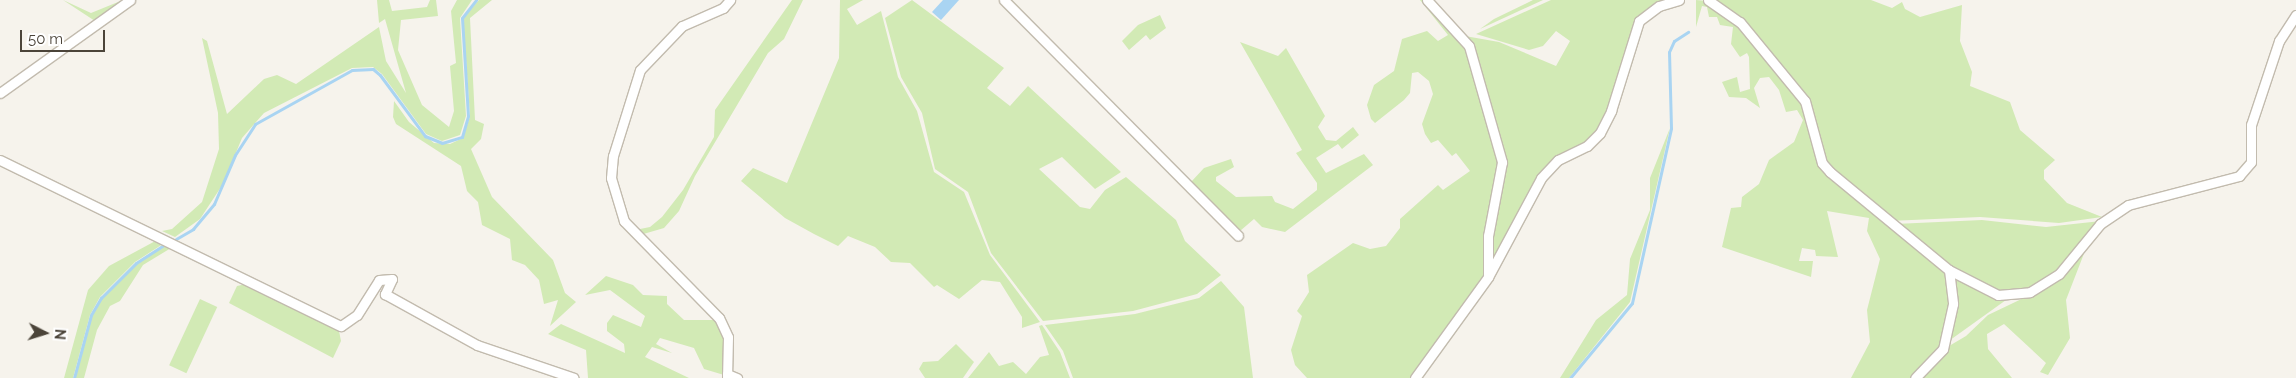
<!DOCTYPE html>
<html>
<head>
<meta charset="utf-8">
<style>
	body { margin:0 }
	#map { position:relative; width:2296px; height:378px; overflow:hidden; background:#f6f3ec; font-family:Raleway,sans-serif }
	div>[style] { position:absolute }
	.green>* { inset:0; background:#d2eab5; transform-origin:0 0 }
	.water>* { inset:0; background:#a9d4f2 }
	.stream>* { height:3px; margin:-1.5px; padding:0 1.5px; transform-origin:1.5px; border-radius:1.5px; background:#a9d4f2 }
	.roads { filter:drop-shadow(1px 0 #c2bbae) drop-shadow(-1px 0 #c2bbae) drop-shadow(0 1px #c2bbae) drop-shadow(0 -1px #c2bbae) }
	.minor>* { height:9px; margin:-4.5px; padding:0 4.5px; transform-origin:4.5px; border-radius:4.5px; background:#fff }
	span { translate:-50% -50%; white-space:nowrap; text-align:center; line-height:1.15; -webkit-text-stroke:5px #fff; paint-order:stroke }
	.north { position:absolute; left:20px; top:308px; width:50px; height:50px; -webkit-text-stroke:4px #fff; paint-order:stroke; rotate:95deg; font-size:14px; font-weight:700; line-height:20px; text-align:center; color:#4b4439 }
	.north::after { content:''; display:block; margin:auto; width:18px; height:22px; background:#4b4439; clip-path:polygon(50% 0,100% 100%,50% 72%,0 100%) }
	.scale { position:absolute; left:20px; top:30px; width:85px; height:22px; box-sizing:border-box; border:2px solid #4b4439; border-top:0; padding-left:6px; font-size:15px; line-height:18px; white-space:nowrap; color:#4b4439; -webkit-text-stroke:4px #fff; paint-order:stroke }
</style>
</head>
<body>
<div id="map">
	<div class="green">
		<div style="clip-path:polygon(63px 0,91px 13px,123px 0,95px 21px)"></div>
		<div style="clip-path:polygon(377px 0,389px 0,392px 11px,427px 7px,430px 0,436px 0,438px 16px,401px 20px,398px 50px,422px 105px,449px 127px,454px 111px,450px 66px,456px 63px,451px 11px,457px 0,472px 0,460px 18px,466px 116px,460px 135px,442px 141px,426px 134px,382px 74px,373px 67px,352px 68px,264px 113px,242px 138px,223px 184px,200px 219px,175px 237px,162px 231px,172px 229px,202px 202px,219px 149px,218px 113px,202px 38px,207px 41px,227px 114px,264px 79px,277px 75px,296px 84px,379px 27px,386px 61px,406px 93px,385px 19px,379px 23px)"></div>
		<div style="clip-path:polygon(479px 0,492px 0,470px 18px,475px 120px,484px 124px,481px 139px,471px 149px,492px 197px,553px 260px,565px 293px,576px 302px,550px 326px,558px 300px,544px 304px,539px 280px,525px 265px,512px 260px,510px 239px,482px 225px,478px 202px,467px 191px,461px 166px,396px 124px,393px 117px,394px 101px,409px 122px,434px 143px,450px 144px,463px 138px,470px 116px,463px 18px)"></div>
		<div style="clip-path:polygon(792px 0,803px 0,784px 39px,768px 53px,695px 176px,679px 211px,664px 228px,640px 235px,635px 230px,650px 227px,662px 217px,683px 190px,714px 137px,715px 110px)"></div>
		<div style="clip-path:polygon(840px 0,863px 0,847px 9px,857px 25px,881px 11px,898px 77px,917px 111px,934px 172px,964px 192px,990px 255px,1040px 322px,1022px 328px,1022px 317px,1000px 282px,982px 280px,959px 299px,937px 285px,934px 287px,910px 263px,891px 262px,875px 247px,848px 236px,838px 246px,814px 234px,785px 218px,741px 181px,753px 168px,787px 183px,839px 58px)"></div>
		<div style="clip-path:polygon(912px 0,1004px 68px,987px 88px,1010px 106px,1028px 86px,1121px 172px,1095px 189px,1062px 157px,1039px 169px,1080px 207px,1090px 209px,1105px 190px,1126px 177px,1176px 220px,1185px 241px,1221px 275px,1197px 294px,1133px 311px,1043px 321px,991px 253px,968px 192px,935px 169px,922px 113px,901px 77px,885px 18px)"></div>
		<div style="clip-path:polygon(1420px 0,1426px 0,1465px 42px,1501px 166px,1485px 274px,1412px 378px,1307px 378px,1295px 365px,1291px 350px,1302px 316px,1297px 311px,1309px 292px,1307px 275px,1353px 243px,1370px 249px,1386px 246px,1400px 228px,1400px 219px,1438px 185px,1443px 190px,1470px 171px,1456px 153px,1452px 156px,1438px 140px,1431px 143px,1425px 134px,1422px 124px,1433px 94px,1429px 81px,1418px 72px,1412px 73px,1410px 93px,1404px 100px,1375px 123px,1371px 119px,1367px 105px,1374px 85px,1394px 71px,1402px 39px,1427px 31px,1438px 41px,1448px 35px)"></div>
		<div style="clip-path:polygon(1533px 0,1543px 0,1480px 29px,1494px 19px)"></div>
		<div style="clip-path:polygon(1551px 0,1668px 0,1646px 10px,1632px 29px,1602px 127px,1587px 142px,1546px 166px,1492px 262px,1490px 233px,1506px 166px,1465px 36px,1499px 42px,1556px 66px,1570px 41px,1556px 31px,1543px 46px,1529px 50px,1476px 34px)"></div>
		<div style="clip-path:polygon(1696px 0,1707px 1px,1737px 22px,1803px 104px,1832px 177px,1946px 272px,1951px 298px,1940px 349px,1911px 378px,1851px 378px,1870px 342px,1867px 310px,1880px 259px,1867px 231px,1869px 218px,1827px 211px,1838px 257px,1816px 256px,1815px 250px,1802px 248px,1799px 261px,1813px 261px,1811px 277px,1722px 247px,1731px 208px,1741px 207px,1742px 197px,1759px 184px,1769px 160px,1794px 142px,1803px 120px,1797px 110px,1786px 112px,1779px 90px,1769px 77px,1760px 78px,1754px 88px,1760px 108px,1746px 98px,1729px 97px,1722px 82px,1737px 77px,1740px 92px,1750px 89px,1749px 57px,1747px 53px,1740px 57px,1731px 44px,1733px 27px,1720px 25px,1717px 17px,1709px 17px,1707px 7px,1702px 6px,1696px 27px)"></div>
		<div style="clip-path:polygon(1714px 0,1871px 0,1892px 8px,1902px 2px,1905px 9px,1920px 17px,1962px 5px,1960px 41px,1972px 72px,1970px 86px,2010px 102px,2020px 130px,2055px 160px,2044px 170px,2044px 179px,2067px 203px,2102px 217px,2059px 223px,1980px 217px,1889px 221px,1827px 165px,1816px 120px,1803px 91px,1738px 17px)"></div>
		<div style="clip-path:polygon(1160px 15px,1166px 28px,1150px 40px,1146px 35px,1129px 50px,1122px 41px,1138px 25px)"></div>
		<div style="clip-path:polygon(1240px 42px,1278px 56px,1286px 48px,1325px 116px,1318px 127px,1326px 140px,1336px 141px,1353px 127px,1359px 135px,1342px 149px,1338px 144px,1316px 158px,1326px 173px,1364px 154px,1373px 165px,1285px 232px,1262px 227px,1254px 219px,1240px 231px,1191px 182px,1204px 168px,1231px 159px,1234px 167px,1216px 177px,1216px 181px,1236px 197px,1272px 196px,1275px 202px,1293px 209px,1317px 190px,1317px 183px,1296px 153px,1302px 150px)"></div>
		<div style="clip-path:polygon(1670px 128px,1630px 302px,1569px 378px,1560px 378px,1596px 320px,1627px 295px,1630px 259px,1650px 210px,1650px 178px)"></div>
		<div style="clip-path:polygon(1982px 220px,2046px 227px,2101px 221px,2075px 255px,2041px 284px,2016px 294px,1977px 287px,1895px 224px)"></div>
		<div style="clip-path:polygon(159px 239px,166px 242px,135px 262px,100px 297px,90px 315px,73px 378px,64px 378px,88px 290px,109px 266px)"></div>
		<div style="clip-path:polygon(166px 245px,171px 248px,143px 265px,120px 301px,110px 306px,97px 330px,84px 378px,75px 378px,92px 316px,102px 298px,137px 264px)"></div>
		<div style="clip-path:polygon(2085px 251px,2066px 300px,2070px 338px,2048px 375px,2040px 372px,2046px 363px,2004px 324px,1987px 334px,1988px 349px,2012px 378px,1918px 378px,1944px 349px,1966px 336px,1988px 315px,2032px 294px)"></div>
		<div style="clip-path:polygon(606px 276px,633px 285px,643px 295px,667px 296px,667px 304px,684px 320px,717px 320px,726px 339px,724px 375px,704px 369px,694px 348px,660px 338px,656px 344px,672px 353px,652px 347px,645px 357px,689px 378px,588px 378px,586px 350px,548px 334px,561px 324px,625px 353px,624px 344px,607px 331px,607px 323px,613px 315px,641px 327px,645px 316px,610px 290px,585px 295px)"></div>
		<div style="clip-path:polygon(1953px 278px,2006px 300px,1946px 343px)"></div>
		<div style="clip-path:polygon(1221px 281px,1244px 307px,1253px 378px,1073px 378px,1063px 351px,1045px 325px,1135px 314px,1199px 298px)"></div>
		<div style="clip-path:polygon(246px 284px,339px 331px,341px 341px,333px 358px,229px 303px,237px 286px)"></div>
		<div style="left:200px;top:299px;width:19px;height:73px;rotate:25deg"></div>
		<div style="clip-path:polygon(1042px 325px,1060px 352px,1070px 378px,968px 378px,989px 352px,999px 366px,1013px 362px,1026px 374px,1040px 357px,1049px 355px,1039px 326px)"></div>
		<div style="clip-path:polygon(956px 344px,974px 362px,963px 378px,925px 378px,919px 369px,923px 362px,938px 361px)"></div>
	</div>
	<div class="water">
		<div style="clip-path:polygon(943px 0,959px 0,941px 20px,932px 12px)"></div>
	</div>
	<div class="stream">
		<div style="left:176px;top:239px;width:20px;rotate:-30deg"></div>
		<div style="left:193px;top:229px;width:33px;rotate:-50deg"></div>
		<div style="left:214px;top:204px;width:53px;rotate:-66.8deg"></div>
		<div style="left:235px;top:155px;width:37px;rotate:-57deg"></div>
		<div style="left:255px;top:124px;width:111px;rotate:-29.1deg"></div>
		<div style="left:352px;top:70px;width:21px;rotate:-3deg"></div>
		<div style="left:373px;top:69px;width:9px;rotate:41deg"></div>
		<div style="left:380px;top:75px;width:76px;rotate:53.6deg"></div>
		<div style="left:425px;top:136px;width:18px;rotate:22deg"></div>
		<div style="left:442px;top:143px;width:21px;rotate:-17deg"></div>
		<div style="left:462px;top:137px;width:22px;rotate:-74deg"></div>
		<div style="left:468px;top:116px;width:98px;rotate:-93.5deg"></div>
		<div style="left:462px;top:18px;width:23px;rotate:-52deg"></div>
		<div style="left:74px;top:378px;width:65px;rotate:-74.9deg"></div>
		<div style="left:91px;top:315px;width:20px;rotate:-60deg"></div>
		<div style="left:101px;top:298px;width:49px;rotate:-45deg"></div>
		<div style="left:136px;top:263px;width:35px;rotate:-33deg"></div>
		<div style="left:1570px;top:378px;width:97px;rotate:-50.4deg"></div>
		<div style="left:1632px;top:303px;width:179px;rotate:-77.4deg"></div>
		<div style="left:1671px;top:128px;width:76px;rotate:-91.5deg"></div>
		<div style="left:1669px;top:52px;width:12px;rotate:-66deg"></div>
		<div style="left:1674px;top:41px;width:17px;rotate:-33deg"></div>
	</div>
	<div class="roads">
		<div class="minor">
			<div style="left:1004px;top:0;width:332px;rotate:45.2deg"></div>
			<div style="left:1427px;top:0;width:62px;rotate:47.6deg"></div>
			<div style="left:1469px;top:46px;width:121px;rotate:74.1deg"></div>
			<div style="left:1502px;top:162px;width:75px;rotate:100.7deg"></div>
			<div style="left:1488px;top:236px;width:38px;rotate:90deg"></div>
			<div style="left:1708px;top:0;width:39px;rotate:35deg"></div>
			<div style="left:1740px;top:22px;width:102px;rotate:50.6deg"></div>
			<div style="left:1805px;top:101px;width:64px;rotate:74.7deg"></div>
			<div style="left:1822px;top:163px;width:12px;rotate:48deg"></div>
			<div style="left:1830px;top:172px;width:154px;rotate:39.5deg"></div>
			<div style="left:1949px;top:270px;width:34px;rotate:83deg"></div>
			<div style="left:1953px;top:304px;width:46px;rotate:102.5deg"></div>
			<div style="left:1943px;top:349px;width:40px;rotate:134deg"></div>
			<div style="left:0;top:93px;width:160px;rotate:-35.6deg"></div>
			<div style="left:0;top:160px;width:379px;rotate:26deg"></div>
			<div style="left:341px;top:326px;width:19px;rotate:-35deg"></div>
			<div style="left:357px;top:315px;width:41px;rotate:-57.8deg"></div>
			<div style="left:379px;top:280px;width:13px;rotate:-4deg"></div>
			<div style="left:392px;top:279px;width:17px;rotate:115deg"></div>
			<div style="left:385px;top:294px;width:105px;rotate:29deg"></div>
			<div style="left:477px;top:345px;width:102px;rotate:18.8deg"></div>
			<div style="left:1949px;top:270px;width:55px;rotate:27deg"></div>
			<div style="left:1998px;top:295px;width:32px;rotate:-5deg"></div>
			<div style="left:2030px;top:292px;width:34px;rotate:-32deg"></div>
			<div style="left:2059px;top:274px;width:65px;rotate:-50.6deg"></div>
			<div style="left:2100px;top:224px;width:34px;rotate:-34deg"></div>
			<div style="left:2128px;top:205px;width:115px;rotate:-14.6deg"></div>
			<div style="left:2239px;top:176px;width:18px;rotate:-49deg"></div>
			<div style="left:2251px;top:162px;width:37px;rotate:-90deg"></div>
			<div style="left:2251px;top:125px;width:89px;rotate:-71.6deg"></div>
			<div style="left:2279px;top:41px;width:31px;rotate:-57deg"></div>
			<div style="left:727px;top:374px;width:11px;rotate:22deg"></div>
			<div style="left:727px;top:378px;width:41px;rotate:-88.6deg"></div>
			<div style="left:728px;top:337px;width:21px;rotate:-115deg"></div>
			<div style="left:719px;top:318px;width:136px;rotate:-134.4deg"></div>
			<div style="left:624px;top:221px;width:45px;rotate:-106.8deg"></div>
			<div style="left:611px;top:178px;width:22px;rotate:-85deg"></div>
			<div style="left:613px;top:156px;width:90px;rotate:-72.6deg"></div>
			<div style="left:640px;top:70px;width:61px;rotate:-46.3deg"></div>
			<div style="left:682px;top:26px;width:45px;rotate:-23.7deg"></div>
			<div style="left:723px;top:8px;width:11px;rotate:-49deg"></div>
			<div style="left:1415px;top:378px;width:125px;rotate:-54.1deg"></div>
			<div style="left:1488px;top:277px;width:112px;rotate:-61.8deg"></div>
			<div style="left:1541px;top:178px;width:25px;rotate:-47deg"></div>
			<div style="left:1558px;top:160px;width:32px;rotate:-26deg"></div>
			<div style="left:1587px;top:146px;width:18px;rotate:-45deg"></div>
			<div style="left:1600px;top:133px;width:25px;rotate:-63deg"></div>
			<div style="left:1611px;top:111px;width:94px;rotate:-72.7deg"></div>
			<div style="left:1639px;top:21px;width:25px;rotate:-37deg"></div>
			<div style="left:1659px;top:6px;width:21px;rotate:-17deg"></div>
		</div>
	</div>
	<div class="north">N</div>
	<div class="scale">50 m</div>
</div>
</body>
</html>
